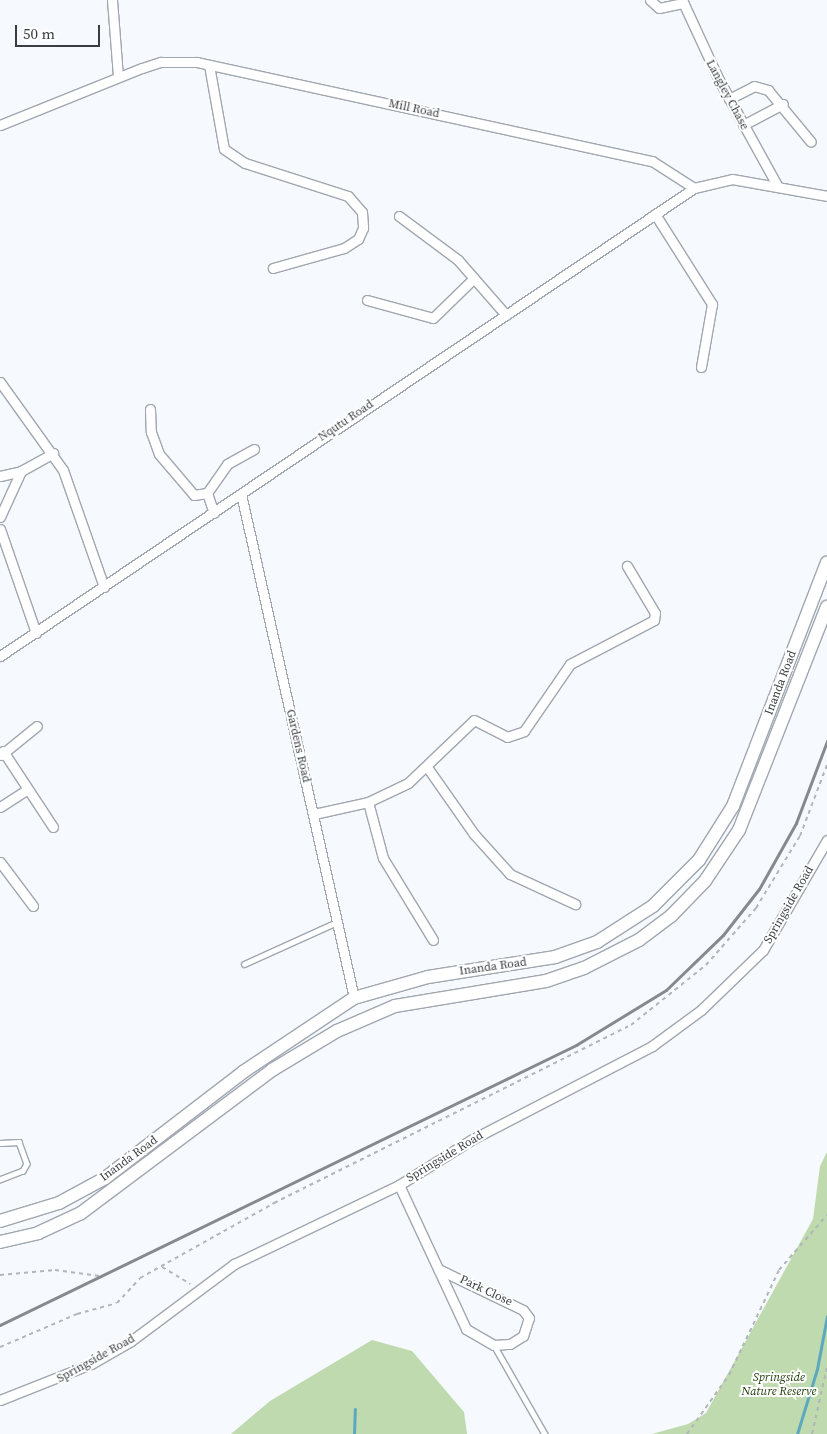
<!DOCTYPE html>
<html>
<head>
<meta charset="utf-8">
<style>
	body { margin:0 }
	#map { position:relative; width:827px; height:1434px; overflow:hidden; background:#f6f9fd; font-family:"Source Serif 4",serif }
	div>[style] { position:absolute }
	.green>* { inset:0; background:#bedaae }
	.stream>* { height:3px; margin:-1.5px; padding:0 1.5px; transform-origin:1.5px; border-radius:1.5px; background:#5da8be }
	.path>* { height:2px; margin-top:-1px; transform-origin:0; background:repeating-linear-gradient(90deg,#b2b5b9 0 4px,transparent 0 8px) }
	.roads { filter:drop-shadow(1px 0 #a0a7b0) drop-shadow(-1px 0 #a0a7b0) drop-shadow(0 1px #a0a7b0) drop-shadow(0 -1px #a0a7b0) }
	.service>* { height:4.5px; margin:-2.25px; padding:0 2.25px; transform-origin:2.25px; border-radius:2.25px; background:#fff }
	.minor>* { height:9px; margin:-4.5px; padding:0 4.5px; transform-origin:4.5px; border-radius:4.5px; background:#fff }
	.secondary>* { height:12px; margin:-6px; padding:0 6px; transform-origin:6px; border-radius:6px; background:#fff }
	.rail>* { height:3px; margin:-1.5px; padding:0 1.5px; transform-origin:1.5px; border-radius:1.5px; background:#86898d }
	span { translate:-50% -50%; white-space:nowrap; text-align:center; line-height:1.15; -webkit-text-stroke:4px #fff; paint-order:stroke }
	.street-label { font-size:12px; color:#3a3d41 }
	.park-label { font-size:12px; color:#193700; font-style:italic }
	.scale { position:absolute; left:15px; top:25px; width:85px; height:22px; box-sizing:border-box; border:2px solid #3a3d41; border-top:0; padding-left:6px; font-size:15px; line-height:18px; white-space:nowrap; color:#3a3d41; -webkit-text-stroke:4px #fff; paint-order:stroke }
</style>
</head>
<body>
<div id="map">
	<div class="green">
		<div style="clip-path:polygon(827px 1152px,827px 1434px,652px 1434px,688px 1424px,706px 1413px,813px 1219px,820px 1166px)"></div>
		<div style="clip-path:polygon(372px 1340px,412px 1351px,464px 1412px,467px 1434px,231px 1434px,270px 1401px)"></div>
	</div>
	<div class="stream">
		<div style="left:354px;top:1434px;width:25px;rotate:-88deg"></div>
		<div style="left:797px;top:1434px;width:68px;rotate:-72.9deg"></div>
		<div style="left:817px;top:1369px;width:54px;rotate:-79.3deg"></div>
	</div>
	<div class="path">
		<div style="left:162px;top:1267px;width:33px;rotate:31deg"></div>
		<div style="left:0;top:1275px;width:55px;rotate:-5.2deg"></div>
		<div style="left:55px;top:1270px;width:45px;rotate:7.6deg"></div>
		<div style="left:0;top:1347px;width:84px;rotate:-23.2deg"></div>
		<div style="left:77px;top:1314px;width:41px;rotate:-15.4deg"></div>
		<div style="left:117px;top:1303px;width:34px;rotate:-47deg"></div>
		<div style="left:140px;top:1278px;width:154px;rotate:-29.2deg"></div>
		<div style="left:274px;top:1203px;width:399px;rotate:-26.5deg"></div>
		<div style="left:631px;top:1025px;width:96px;rotate:-38.7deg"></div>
		<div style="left:706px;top:965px;width:76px;rotate:-48.7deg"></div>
		<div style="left:756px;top:908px;width:84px;rotate:-58.6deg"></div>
		<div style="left:800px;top:836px;width:76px;rotate:-69.2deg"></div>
		<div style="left:687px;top:1434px;width:72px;rotate:-54.6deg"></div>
		<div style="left:729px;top:1375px;width:116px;rotate:-64.5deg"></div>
		<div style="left:779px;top:1270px;width:73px;rotate:-48.9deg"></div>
		<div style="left:812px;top:1434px;width:69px;rotate:-77.4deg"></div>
	</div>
	<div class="roads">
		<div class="service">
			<div style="left:244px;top:964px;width:102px;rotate:-24.3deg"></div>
			<div style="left:0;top:1143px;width:19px;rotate:-3deg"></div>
			<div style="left:19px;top:1142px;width:23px;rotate:70deg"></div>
			<div style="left:27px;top:1164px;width:8px;rotate:120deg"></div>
			<div style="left:23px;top:1171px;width:25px;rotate:159deg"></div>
			<div style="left:494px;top:1345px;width:103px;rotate:60.2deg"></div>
		</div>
		<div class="minor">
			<div style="left:112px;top:0;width:77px;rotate:85.5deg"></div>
			<div style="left:650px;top:0;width:12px;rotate:42deg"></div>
			<div style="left:659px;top:8px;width:25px;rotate:-12deg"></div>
			<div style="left:682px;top:0;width:88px;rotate:65.2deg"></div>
			<div style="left:719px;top:80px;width:122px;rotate:61.1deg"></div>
			<div style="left:209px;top:65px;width:85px;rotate:79.9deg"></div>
			<div style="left:224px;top:149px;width:25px;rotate:34deg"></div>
			<div style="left:245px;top:163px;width:108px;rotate:17.8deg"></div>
			<div style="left:348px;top:196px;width:21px;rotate:49deg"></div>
			<div style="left:362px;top:212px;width:16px;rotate:86deg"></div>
			<div style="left:363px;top:228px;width:12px;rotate:114deg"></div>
			<div style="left:358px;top:239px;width:17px;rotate:147deg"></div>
			<div style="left:344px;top:248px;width:74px;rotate:164.3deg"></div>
			<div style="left:729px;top:99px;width:28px;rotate:-27deg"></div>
			<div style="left:754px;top:86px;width:15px;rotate:16deg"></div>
			<div style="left:768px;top:90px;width:67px;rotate:50.4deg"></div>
			<div style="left:0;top:125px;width:153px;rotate:-21.9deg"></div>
			<div style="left:142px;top:68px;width:20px;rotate:-18deg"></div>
			<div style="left:161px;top:62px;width:36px"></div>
			<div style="left:197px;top:62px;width:466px;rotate:12.3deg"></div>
			<div style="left:652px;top:161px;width:50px;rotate:32.7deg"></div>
			<div style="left:694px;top:188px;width:39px;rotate:-13deg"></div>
			<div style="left:732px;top:179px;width:97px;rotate:10.1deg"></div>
			<div style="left:743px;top:125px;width:45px;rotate:-27.7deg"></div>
			<div style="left:655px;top:214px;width:107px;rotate:57.7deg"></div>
			<div style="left:712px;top:304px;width:64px;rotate:99.9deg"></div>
			<div style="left:399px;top:216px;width:74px;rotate:36.7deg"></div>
			<div style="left:458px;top:260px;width:73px;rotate:48.9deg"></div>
			<div style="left:367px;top:300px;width:68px;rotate:15.3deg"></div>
			<div style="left:433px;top:318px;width:57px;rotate:-44.3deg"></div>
			<div style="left:0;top:382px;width:108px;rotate:54.4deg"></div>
			<div style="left:63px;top:470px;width:124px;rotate:70.7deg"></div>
			<div style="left:150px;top:409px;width:23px;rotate:88deg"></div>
			<div style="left:151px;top:432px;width:23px;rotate:70deg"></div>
			<div style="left:159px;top:454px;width:54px;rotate:49.5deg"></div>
			<div style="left:194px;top:495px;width:13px;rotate:-9deg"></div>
			<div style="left:207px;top:493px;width:35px;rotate:-55deg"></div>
			<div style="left:227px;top:464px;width:31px;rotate:-29deg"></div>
			<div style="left:0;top:476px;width:22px;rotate:-13deg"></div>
			<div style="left:207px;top:493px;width:21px;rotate:71deg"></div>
			<div style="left:241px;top:494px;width:517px;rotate:77.36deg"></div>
			<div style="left:0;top:517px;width:51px;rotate:-65.5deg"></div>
			<div style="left:21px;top:471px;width:37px;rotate:-29deg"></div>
			<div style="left:0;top:529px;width:110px;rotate:70.9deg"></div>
			<div style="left:0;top:656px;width:837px;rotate:-33.99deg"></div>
			<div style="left:3px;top:751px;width:91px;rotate:56.7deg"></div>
			<div style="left:1px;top:755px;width:46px;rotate:-38.9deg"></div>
			<div style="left:427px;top:767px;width:82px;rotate:55deg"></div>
			<div style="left:474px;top:834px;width:54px;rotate:48deg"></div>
			<div style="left:510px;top:874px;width:72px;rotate:24.8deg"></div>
			<div style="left:368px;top:802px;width:58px;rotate:75deg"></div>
			<div style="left:383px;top:858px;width:96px;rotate:58.6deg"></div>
			<div style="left:0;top:807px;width:30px;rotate:-33deg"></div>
			<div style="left:314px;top:814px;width:55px;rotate:-12.5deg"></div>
			<div style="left:368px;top:802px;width:44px;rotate:-25.4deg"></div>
			<div style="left:408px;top:783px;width:91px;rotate:-43.7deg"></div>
			<div style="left:474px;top:720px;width:37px;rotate:27deg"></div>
			<div style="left:507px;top:737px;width:18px;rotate:-19deg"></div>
			<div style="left:524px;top:731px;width:81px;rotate:-55.5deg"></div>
			<div style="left:570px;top:664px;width:95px;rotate:-27.6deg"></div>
			<div style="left:654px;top:620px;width:7px;rotate:-82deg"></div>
			<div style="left:655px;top:613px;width:55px;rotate:-120.8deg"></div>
			<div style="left:0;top:862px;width:55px;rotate:53.1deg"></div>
			<div style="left:399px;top:1185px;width:159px;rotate:65deg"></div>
			<div style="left:466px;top:1329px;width:32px;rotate:30deg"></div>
			<div style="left:494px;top:1345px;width:16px;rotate:-4deg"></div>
			<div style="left:510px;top:1344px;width:15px;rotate:-32deg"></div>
			<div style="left:523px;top:1336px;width:19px;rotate:-72deg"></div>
			<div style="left:529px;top:1318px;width:10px;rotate:-127deg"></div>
			<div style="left:523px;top:1310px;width:94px;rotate:-154.2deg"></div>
			<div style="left:0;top:1400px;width:98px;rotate:-21.6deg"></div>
			<div style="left:91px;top:1364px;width:46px;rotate:-29.9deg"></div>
			<div style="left:131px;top:1341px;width:129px;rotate:-36.8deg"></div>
			<div style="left:234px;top:1264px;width:183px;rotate:-25.6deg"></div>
			<div style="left:399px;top:1185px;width:85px;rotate:-32deg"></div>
			<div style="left:471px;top:1140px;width:204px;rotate:-27.4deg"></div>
			<div style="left:652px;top:1046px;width:61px;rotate:-36.3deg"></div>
			<div style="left:701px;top:1010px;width:86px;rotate:-44.1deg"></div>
			<div style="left:763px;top:950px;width:127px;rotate:-59.8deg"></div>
		</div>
		<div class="secondary">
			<div style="left:0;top:1221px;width:62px;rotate:-17deg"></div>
			<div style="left:59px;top:1203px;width:52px;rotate:-28.5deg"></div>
			<div style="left:105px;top:1178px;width:174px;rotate:-37.5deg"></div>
			<div style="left:243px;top:1072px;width:133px;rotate:-33.7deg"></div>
			<div style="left:354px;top:998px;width:77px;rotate:-15.8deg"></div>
			<div style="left:428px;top:977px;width:129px;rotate:-8.9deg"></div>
			<div style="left:555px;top:957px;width:45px;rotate:-19.7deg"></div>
			<div style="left:597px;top:942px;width:67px;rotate:-32.7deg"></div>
			<div style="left:653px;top:906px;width:65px;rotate:-45deg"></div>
			<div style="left:699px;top:860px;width:64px;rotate:-57.8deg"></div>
			<div style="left:733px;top:806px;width:261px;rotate:-68.9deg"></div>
			<div style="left:0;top:1242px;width:39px;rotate:-13deg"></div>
			<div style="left:38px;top:1233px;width:47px;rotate:-24.9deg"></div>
			<div style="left:81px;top:1213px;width:239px;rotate:-36.8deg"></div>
			<div style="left:272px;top:1070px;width:76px;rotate:-31deg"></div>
			<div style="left:337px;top:1031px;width:63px;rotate:-23.3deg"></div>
			<div style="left:395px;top:1006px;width:153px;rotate:-9.4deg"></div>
			<div style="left:546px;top:981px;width:40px;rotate:-18.9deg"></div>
			<div style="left:584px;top:968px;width:62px;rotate:-27deg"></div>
			<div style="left:639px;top:940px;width:40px;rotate:-37deg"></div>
			<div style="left:671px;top:916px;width:49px;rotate:-45.8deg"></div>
			<div style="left:705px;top:881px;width:61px;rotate:-56.3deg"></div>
			<div style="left:739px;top:830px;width:240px;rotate:-68.5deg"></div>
		</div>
	</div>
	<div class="rail">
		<div style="left:0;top:1325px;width:640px;rotate:-25.92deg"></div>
		<div style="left:576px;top:1045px;width:105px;rotate:-31.4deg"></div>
		<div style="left:666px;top:990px;width:79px;rotate:-44deg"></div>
		<div style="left:723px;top:935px;width:58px;rotate:-52deg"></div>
		<div style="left:759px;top:889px;width:76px;rotate:-60.7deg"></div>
		<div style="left:796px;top:823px;width:88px;rotate:-69.3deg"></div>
	</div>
	<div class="street-label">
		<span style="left:727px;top:95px;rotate:62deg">Langley Chase</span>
		<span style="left:414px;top:109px;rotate:12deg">Mill Road</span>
		<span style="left:346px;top:421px;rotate:-34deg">Nqutu Road</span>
		<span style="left:781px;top:683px;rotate:-69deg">Inanda Road</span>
		<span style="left:298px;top:746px;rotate:77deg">Gardens Road</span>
		<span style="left:789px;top:905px;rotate:-60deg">Springside Road</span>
		<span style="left:493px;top:967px;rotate:-8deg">Inanda Road</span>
		<span style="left:445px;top:1157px;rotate:-31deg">Springside Road</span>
		<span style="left:129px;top:1159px;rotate:-36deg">Inanda Road</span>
		<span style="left:486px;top:1291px;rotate:25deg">Park Close</span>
		<span style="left:96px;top:1359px;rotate:-29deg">Springside Road</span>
	</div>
	<div class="park-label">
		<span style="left:779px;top:1385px">Springside<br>Nature Reserve</span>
	</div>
	<div class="scale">50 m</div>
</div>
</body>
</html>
